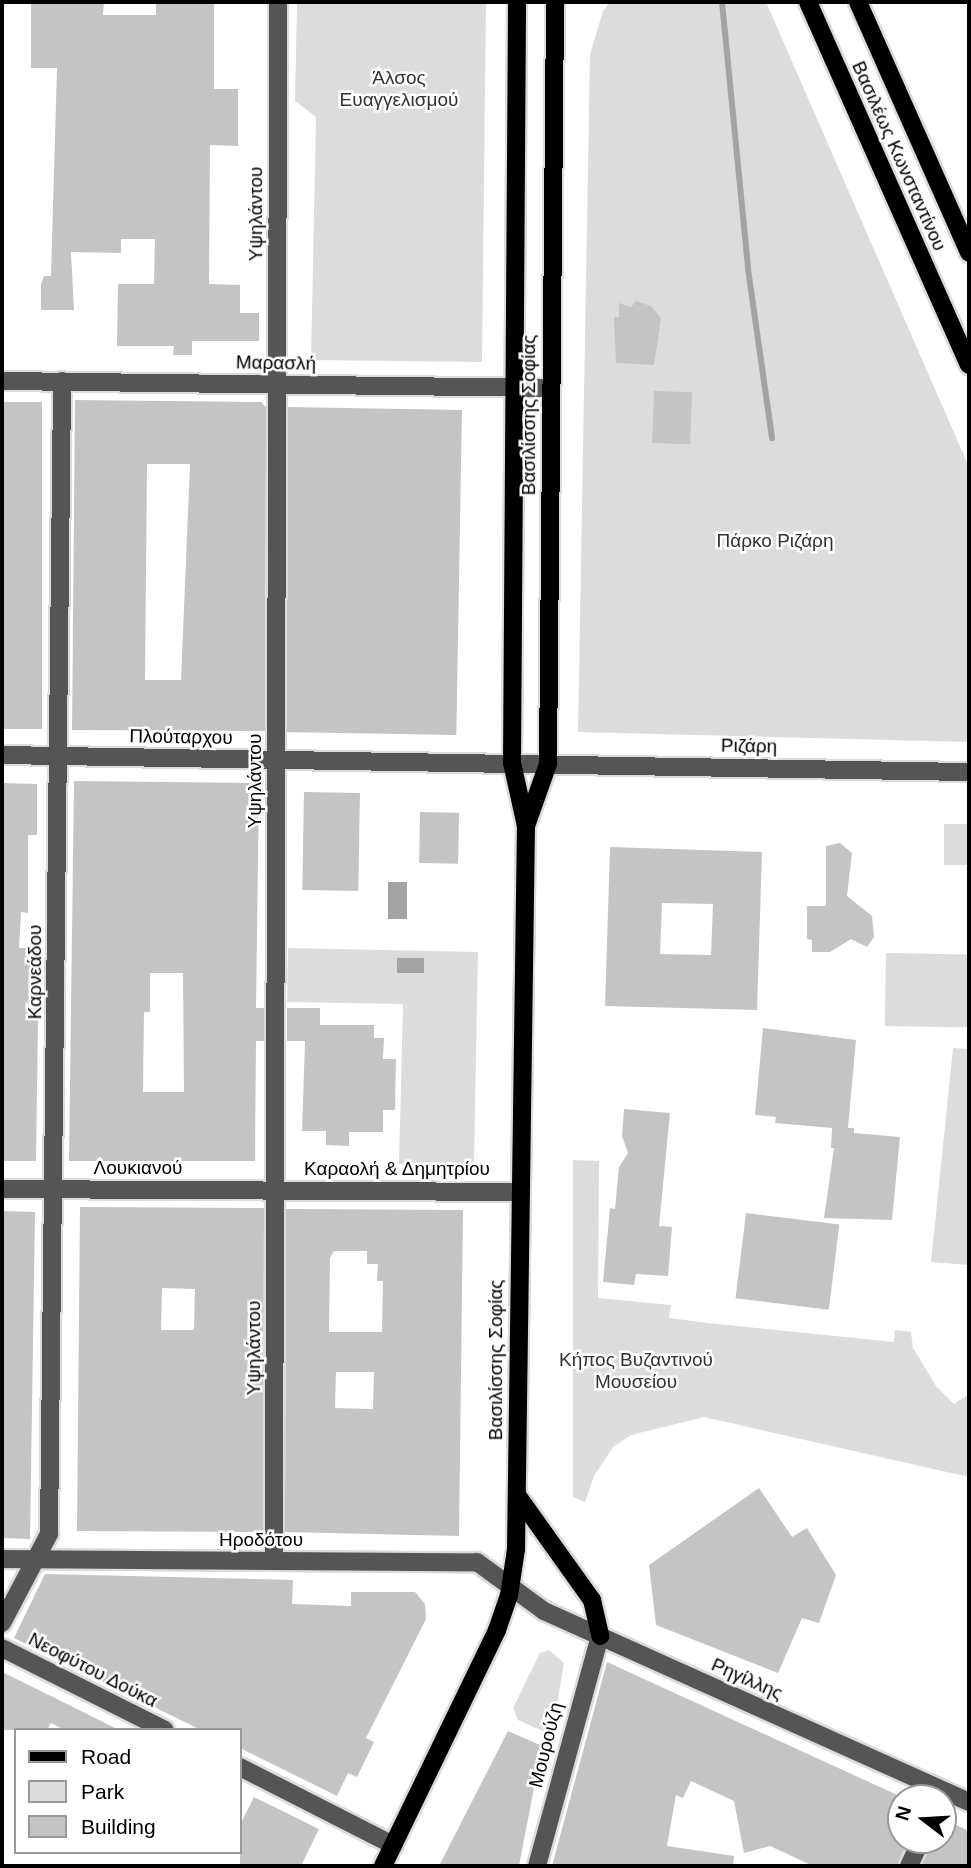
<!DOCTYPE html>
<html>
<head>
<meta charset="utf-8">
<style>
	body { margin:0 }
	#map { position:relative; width:971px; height:1868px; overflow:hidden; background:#fff; font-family:Helvetica,sans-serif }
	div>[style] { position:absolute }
	.green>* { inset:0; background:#dcdcdc; transform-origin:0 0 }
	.water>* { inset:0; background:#a3a3a3; transform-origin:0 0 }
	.stream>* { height:6px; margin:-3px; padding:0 3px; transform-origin:3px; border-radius:3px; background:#a3a3a3 }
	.building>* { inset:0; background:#c4c4c4; transform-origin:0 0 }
	.roads { filter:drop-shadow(2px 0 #dbdbdb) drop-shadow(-2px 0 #dbdbdb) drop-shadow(0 2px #dbdbdb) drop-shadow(0 -2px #dbdbdb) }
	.minor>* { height:18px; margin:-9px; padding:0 9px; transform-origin:9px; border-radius:9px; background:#555 }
	.major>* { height:18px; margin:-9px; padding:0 9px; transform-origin:9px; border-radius:9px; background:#000 }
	span { translate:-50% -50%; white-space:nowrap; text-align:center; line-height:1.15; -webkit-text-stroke:5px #fff; paint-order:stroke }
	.park-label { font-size:19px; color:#333 }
	.street-label { font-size:19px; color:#000 }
	.frame { position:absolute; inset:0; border:4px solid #000; pointer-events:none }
	.legend { position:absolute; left:14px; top:1728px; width:228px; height:126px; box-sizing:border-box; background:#fff; border:2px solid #999; margin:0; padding:9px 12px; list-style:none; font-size:21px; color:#000 }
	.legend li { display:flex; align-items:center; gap:14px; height:35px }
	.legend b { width:35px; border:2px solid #999 }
	.north { position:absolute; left:887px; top:1784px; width:70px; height:70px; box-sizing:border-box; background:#fff; border:2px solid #999; border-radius:50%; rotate:287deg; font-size:19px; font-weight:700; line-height:28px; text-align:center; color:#000 }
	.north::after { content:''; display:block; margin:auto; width:24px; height:32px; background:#000; clip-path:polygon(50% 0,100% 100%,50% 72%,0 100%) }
</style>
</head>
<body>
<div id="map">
	<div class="green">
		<div style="clip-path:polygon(297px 2px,486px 2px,482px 362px,311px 360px,316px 117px,295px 101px)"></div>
		<div style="clip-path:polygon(610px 2px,766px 2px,969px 467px,969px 742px,578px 732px,590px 55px,603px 11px)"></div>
		<div style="left:944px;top:824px;width:25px;height:41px"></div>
		<div style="clip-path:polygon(288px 948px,478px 952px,474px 1162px,470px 1166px,399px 1164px,403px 1004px,287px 1002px)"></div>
		<div style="left:886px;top:953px;width:83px;height:73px;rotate:1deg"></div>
		<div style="clip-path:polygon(953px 1048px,969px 1049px,969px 1265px,931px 1262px)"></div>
		<div style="clip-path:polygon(573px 1160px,599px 1161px,598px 1298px,671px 1305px,669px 1318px,708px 1323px,894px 1342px,895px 1330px,911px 1332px,913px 1348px,936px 1386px,954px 1404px,969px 1394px,969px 1477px,704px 1417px,631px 1435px,613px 1447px,594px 1476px,585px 1502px,573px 1497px)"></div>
		<div style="clip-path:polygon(549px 1650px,564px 1663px,552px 1735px,518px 1720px,513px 1708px,540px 1653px)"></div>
	</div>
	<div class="water">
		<div style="left:388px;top:882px;width:19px;height:37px"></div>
		<div style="left:397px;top:958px;width:27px;height:15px"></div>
	</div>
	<div class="stream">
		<div style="left:722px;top:2px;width:268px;rotate:84.4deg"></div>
		<div style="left:748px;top:269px;width:171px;rotate:81.9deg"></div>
	</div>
	<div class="building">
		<div style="clip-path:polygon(31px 2px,104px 2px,103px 15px,156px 15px,156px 2px,214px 2px,214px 89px,238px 89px,238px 146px,210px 145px,209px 284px,240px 285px,240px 313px,259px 313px,259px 341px,192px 341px,192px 355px,173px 355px,174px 346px,117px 346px,118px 284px,154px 284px,155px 239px,121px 239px,121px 253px,71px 252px,74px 310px,41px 310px,41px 284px,44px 276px,51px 276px,57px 68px,31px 68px)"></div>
		<div style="clip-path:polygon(636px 301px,651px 306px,661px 318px,654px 365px,616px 363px,614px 317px,619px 317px,619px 303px,631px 307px)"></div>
		<div style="left:654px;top:391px;width:38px;height:52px;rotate:2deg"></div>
		<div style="clip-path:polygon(evenodd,75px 400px,261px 402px,266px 407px,265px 731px,72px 730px,75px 400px,147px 464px,190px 464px,181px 680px,145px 680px,147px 464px)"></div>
		<div style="left:2px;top:402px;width:40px;height:327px"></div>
		<div style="left:288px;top:407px;width:174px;height:325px;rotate:1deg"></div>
		<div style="clip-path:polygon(evenodd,74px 781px,259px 783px,256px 1008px,264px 1008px,264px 1041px,256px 1041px,255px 1161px,69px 1161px,74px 781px,150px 973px,183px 973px,184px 1092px,143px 1092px,144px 1012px,150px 1012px,150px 973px)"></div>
		<div style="clip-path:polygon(2px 783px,37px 784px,37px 835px,28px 835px,28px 913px,21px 912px,19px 948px,39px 948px,36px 1161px,2px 1161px)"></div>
		<div style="left:304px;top:792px;width:56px;height:98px;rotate:1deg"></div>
		<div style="left:420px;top:812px;width:39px;height:51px;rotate:1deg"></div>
		<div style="clip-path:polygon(840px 843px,852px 853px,847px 896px,872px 916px,874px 937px,867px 947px,851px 939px,830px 952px,812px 952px,812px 940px,807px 939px,807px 906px,826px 906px,826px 846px)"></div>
		<div style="clip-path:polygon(evenodd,610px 847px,762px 852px,757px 1010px,605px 1006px,610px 847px,662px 903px,713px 904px,711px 955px,660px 954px,662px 903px)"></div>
		<div style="clip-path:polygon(287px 1008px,320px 1008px,320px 1025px,374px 1025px,374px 1038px,384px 1038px,383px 1059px,396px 1059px,395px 1110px,383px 1110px,383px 1132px,349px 1132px,349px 1146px,326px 1145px,326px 1131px,302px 1131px,305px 1041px,287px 1041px)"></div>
		<div style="clip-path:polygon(763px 1028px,856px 1040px,848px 1128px,854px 1128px,854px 1133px,900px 1137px,892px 1220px,824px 1218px,834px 1148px,831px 1148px,832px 1128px,775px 1123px,776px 1117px,755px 1115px)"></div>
		<div style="clip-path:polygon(624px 1109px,670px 1113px,659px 1226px,672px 1227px,668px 1276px,636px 1274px,634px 1285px,603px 1282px,610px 1208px,615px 1209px,619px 1167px,628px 1153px,622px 1136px)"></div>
		<div style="clip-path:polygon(evenodd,80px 1207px,264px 1208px,263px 1532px,77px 1531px,80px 1207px,162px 1288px,195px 1289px,194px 1330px,161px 1330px,162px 1288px)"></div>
		<div style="clip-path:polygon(evenodd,286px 1209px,463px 1210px,459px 1536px,285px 1532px,286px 1209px,334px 1251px,367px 1251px,367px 1264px,378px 1264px,377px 1281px,383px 1281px,382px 1332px,329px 1332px,330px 1258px,334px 1251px,286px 1209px,336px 1372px,374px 1372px,373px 1409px,335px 1408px,336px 1372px)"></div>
		<div style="clip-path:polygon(2px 1211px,35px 1212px,30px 1539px,2px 1538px)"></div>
		<div style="left:746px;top:1213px;width:94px;height:86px;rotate:7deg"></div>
		<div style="clip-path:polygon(759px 1488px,792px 1537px,807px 1528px,836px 1575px,819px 1623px,802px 1618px,778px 1673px,656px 1625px,649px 1565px)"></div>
		<div style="clip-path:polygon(45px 1574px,293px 1580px,292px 1604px,351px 1606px,351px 1592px,415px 1592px,425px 1604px,426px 1619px,366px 1738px,374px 1742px,357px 1777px,348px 1773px,337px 1796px,240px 1748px,240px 1730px,201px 1730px,14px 1638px)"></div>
		<div style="clip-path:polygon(607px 1662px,904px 1798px,895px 1798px,901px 1800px,901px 1840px,908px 1840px,898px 1866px,813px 1866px,770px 1846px,744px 1853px,734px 1801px,691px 1781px,683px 1798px,676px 1795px,667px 1846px,734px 1856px,733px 1866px,552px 1866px)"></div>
		<div style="clip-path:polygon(2px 1672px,61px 1701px,119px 1730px,65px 1730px,51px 1723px,47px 1730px,2px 1730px)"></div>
		<div style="clip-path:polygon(508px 1731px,542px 1746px,519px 1866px,439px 1866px)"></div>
		<div style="clip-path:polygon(254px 1797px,319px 1829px,301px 1866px,240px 1866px,240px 1825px)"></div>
		<div style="clip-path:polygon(943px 1819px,969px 1831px,969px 1866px,921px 1866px,932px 1840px,943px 1840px)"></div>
	</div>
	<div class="roads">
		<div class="minor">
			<div style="left:2px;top:381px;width:548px;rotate:0.73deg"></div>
			<div style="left:2px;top:755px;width:967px;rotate:1.01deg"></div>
			<div style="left:2px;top:1189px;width:517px;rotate:0.33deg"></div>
			<div style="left:2px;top:1559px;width:475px;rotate:0.4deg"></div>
			<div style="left:477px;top:1562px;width:83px;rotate:36.2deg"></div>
			<div style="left:544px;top:1611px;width:466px;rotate:24.2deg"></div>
			<div style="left:274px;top:1561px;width:1559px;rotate:-89.85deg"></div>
			<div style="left:2px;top:1623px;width:101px;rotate:-62.2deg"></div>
			<div style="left:49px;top:1534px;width:1153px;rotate:-89.35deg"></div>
			<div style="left:2px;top:1648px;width:182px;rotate:26.7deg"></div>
			<div style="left:240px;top:1767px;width:172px;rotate:27deg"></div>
			<div style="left:537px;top:1866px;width:238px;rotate:-74.7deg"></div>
			<div style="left:909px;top:1866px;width:29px;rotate:-65deg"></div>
		</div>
		<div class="major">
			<div style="left:808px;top:2px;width:397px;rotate:66.1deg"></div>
			<div style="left:858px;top:2px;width:274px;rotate:66.1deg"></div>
			<div style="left:526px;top:826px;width:66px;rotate:-70.5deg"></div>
			<div style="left:548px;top:764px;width:762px;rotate:-89.47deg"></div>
			<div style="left:517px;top:1495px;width:129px;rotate:54.5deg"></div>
			<div style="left:592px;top:1600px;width:37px;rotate:77deg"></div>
			<div style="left:383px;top:1866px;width:262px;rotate:-64.2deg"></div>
			<div style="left:497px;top:1630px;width:36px;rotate:-71deg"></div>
			<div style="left:509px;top:1596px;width:48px;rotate:-81.5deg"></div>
			<div style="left:516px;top:1549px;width:723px;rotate:-89.21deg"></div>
			<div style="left:526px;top:826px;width:65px;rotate:-102.5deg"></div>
			<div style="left:512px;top:763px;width:761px;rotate:-89.62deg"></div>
		</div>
	</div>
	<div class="park-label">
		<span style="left:399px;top:89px">Άλσος<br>Ευαγγελισμού</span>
		<span style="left:775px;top:541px">Πάρκο Ριζάρη</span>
		<span style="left:636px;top:1371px">Κήπος Βυζαντινού<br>Μουσείου</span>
	</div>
	<div class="street-label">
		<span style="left:899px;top:156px;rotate:66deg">Βασιλέως Κωνσταντίνου</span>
		<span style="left:256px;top:214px;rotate:-90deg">Υψηλάντου</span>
		<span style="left:276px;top:363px;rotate:1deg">Μαρασλή</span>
		<span style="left:529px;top:415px;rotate:-90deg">Βασιλίσσης Σοφίας</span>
		<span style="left:181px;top:737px;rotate:1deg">Πλούταρχου</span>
		<span style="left:749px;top:746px;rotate:1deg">Ριζάρη</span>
		<span style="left:255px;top:781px;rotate:-90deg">Υψηλάντου</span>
		<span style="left:35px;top:972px;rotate:-90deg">Καρνεάδου</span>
		<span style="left:138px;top:1168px">Λουκιανού</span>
		<span style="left:397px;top:1169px">Καραολή &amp; Δημητρίου</span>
		<span style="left:254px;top:1348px;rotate:-90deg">Υψηλάντου</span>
		<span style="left:496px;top:1360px;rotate:-90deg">Βασιλίσσης Σοφίας</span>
		<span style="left:261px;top:1540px">Ηροδότου</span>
		<span style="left:93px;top:1670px;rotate:27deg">Νεοφύτου Δούκα</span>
		<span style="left:747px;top:1679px;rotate:24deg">Ρηγίλλης</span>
		<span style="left:546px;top:1745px;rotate:-76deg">Μουρούζη</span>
	</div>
	<div class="frame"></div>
	<ul class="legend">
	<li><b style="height:9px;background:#000"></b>Road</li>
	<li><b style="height:19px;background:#dcdcdc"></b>Park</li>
	<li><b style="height:19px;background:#c4c4c4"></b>Building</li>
	</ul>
	<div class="north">N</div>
</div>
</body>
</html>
